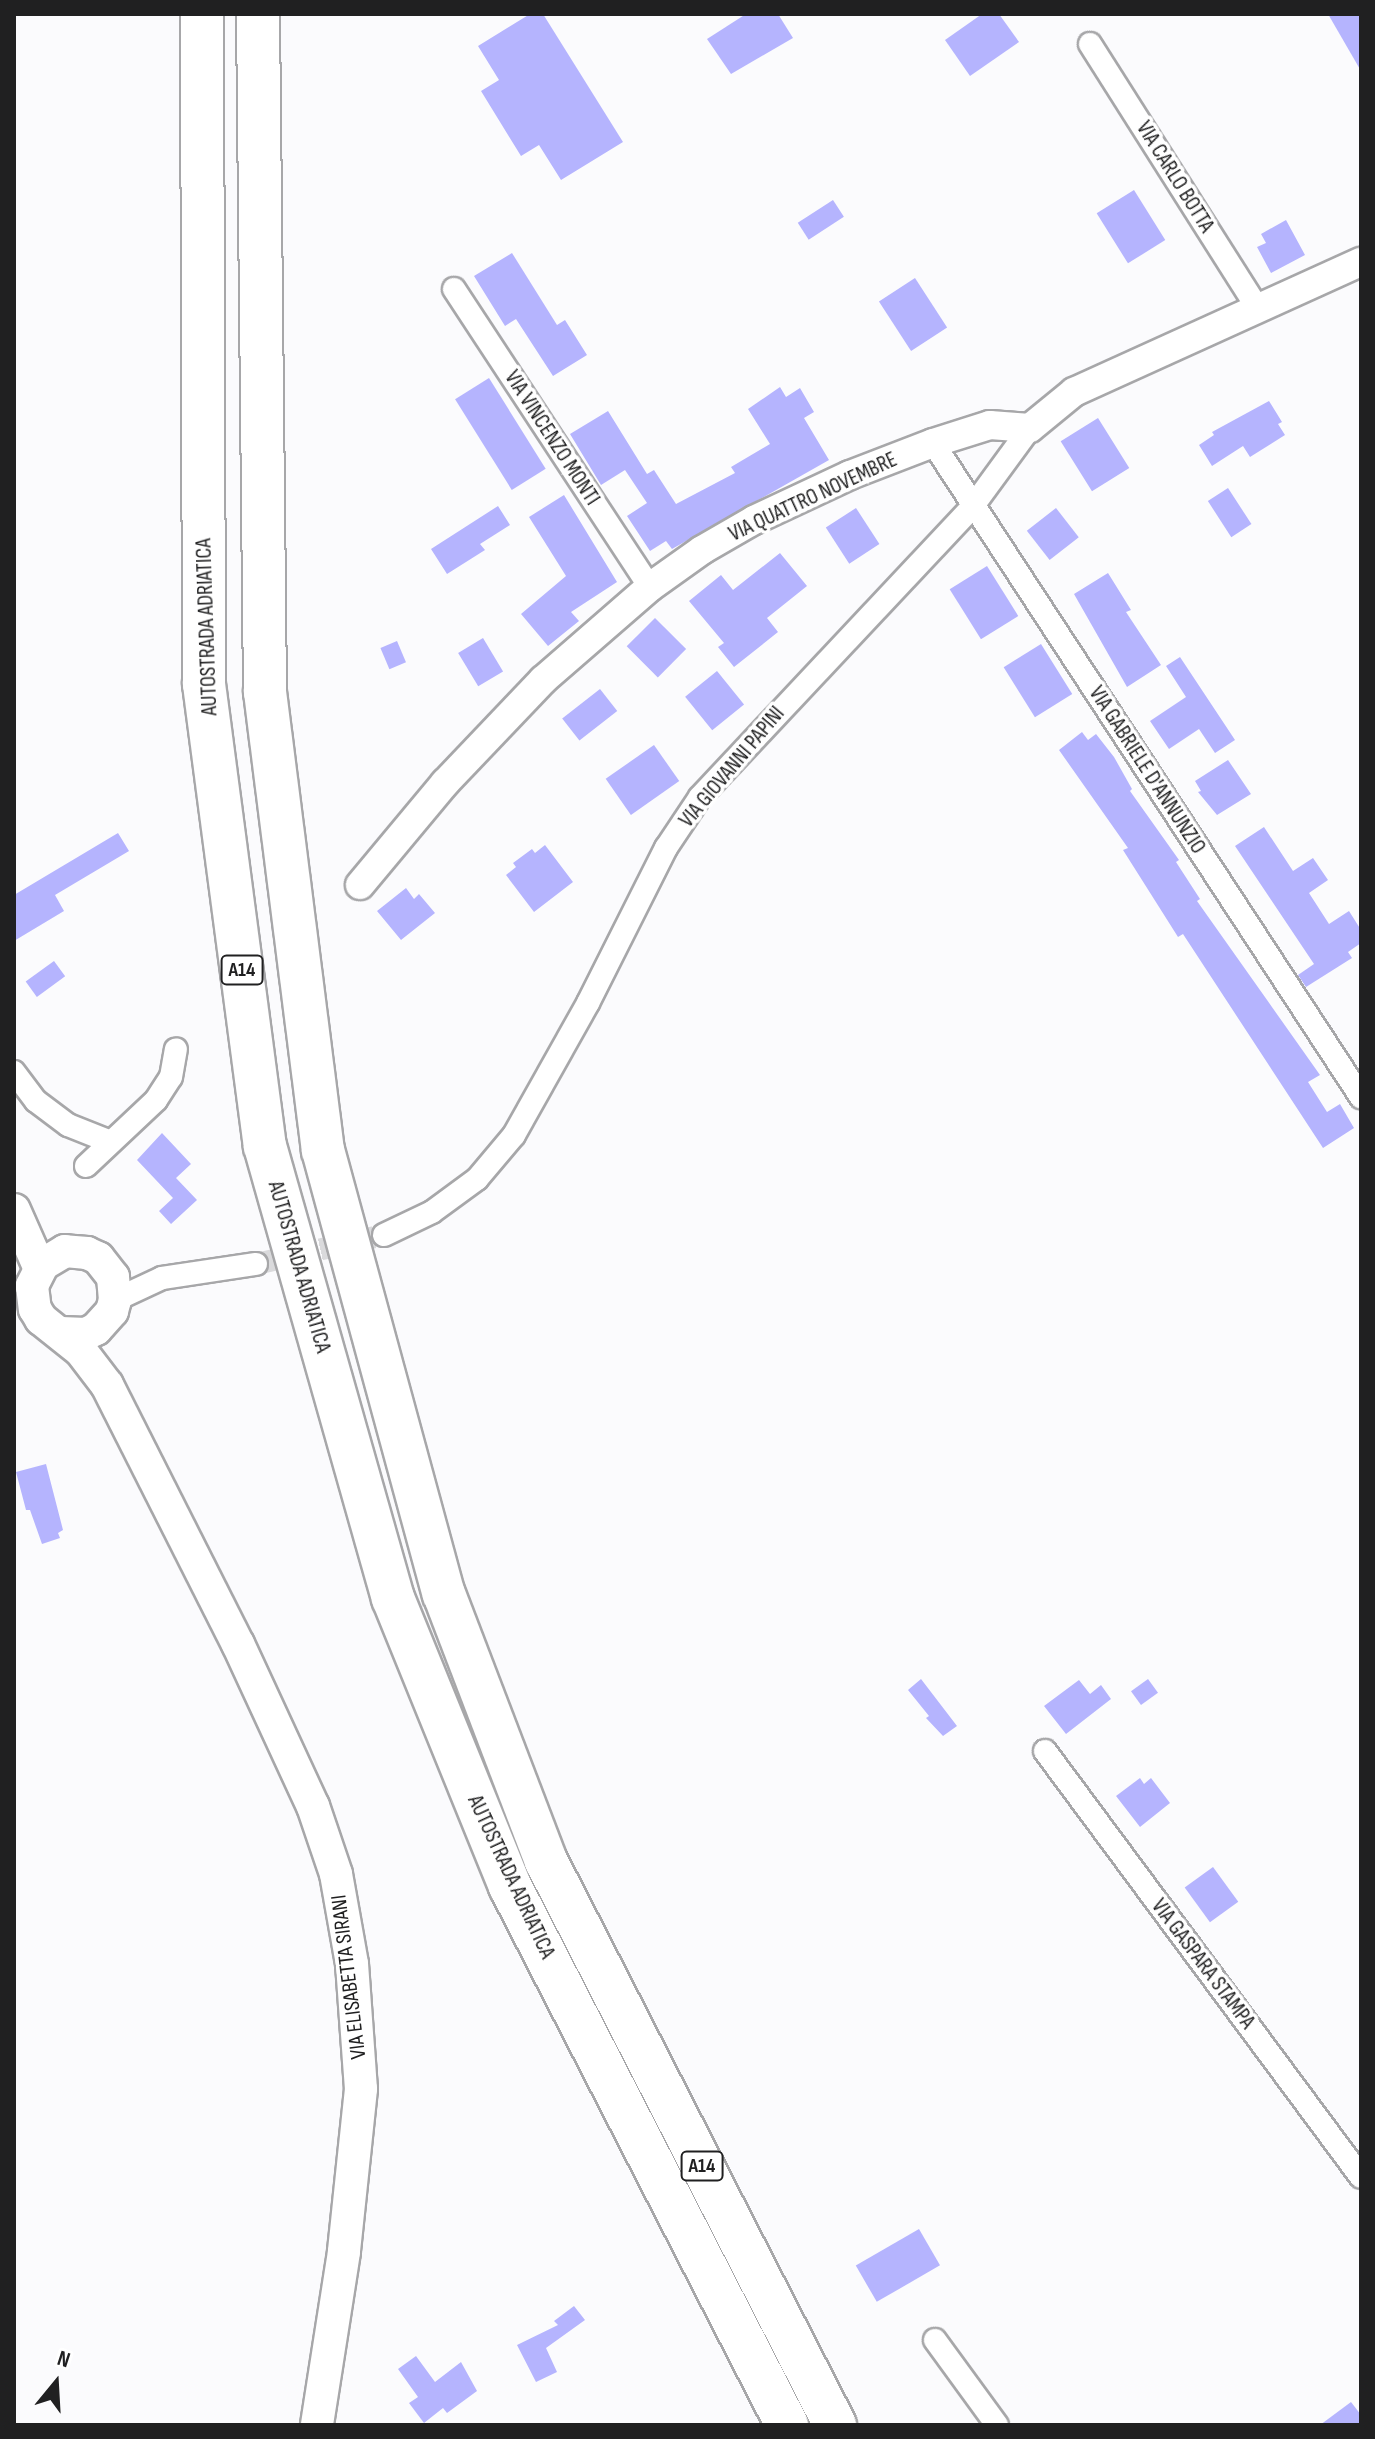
<!DOCTYPE html>
<html>
<head>
<meta charset="utf-8">
<style>
	body { margin:0 }
	#map { position:relative; width:1375px; height:2439px; overflow:hidden; background:#fbfbfd; font-family:"Sofia Sans Condensed",sans-serif }
	div>[style] { position:absolute }
	.building>* { inset:0; background:#b5b4fe; transform-origin:0 0 }
	.minor-tunnel>* { height:22px; margin-top:-11px; transform-origin:0; background:repeating-linear-gradient(90deg,#dadadc 0 22px,transparent 0 33px) }
	.roads { filter:drop-shadow(2px 0 #a7a7a9) drop-shadow(-2px 0 #a7a7a9) drop-shadow(0 2px #a7a7a9) drop-shadow(0 -2px #a7a7a9) }
	.minor>* { height:22px; margin:-11px; padding:0 11px; transform-origin:11px; border-radius:11px; background:#fff }
	.tertiary>* { height:28px; margin:-14px; padding:0 14px; transform-origin:14px; border-radius:14px; background:#fff }
	.secondary>* { height:32px; margin:-16px; padding:0 16px; transform-origin:16px; border-radius:16px; background:#fff }
	.motorway>* { height:42px; margin:-21px; padding:0 21px; transform-origin:21px; border-radius:21px; background:#fff }
	span { translate:-50% -50%; white-space:nowrap; text-align:center; line-height:1.15; -webkit-text-stroke:7px #fff; paint-order:stroke }
	.shield-label span { padding:2px 6px; background:#fff; border:2px solid; border-radius:6px; -webkit-text-stroke-width:0 }
	.shield-label { font-size:20px; color:#202021; font-weight:700 }
	.street-label { font-size:22px; color:#202021 }
	.frame { position:absolute; inset:0; border:16px solid #202021; pointer-events:none }
	.north { position:absolute; left:16px; top:2343px; width:80px; height:80px; -webkit-text-stroke:6px #fff; paint-order:stroke; rotate:18deg; font-size:22px; font-weight:700; line-height:32px; text-align:center; color:#202021 }
	.north::after { content:''; display:block; margin:auto; width:28px; height:36px; background:#202021; clip-path:polygon(50% 0,100% 100%,50% 72%,0 100%) }
</style>
</head>
<body>
<div id="map">
	<div class="building">
		<div style="clip-path:polygon(530px 14px,543px 14px,623px 142px,561px 180px,539px 145px,521px 156px,481px 91px,499px 80px,478px 46px)"></div>
		<div style="clip-path:polygon(746px 14px,778px 14px,793px 38px,731px 74px,707px 39px)"></div>
		<div style="clip-path:polygon(982px 14px,999px 14px,1019px 42px,970px 76px,945px 40px)"></div>
		<div style="clip-path:polygon(1328px 14px,1361px 14px,1361px 71px)"></div>
		<div style="left:1134px;top:190px;width:59px;height:44px;rotate:58deg"></div>
		<div style="left:833px;top:200px;width:20px;height:42px;rotate:57deg"></div>
		<div style="clip-path:polygon(1286px 220px,1305px 255px,1271px 273px,1257px 247px,1266px 243px,1261px 234px)"></div>
		<div style="clip-path:polygon(512px 253px,557px 325px,565px 320px,587px 355px,553px 376px,516px 319px,505px 326px,474px 276px)"></div>
		<div style="left:915px;top:278px;width:59px;height:43px;rotate:57deg"></div>
		<div style="left:489px;top:378px;width:107px;height:40px;rotate:58deg"></div>
		<div style="clip-path:polygon(780px 387px,786px 397px,800px 388px,814px 412px,804px 418px,829px 460px,672px 549px,666px 541px,650px 551px,627px 516px,647px 503px,625px 470px,601px 485px,570px 434px,608px 411px,647px 474px,654px 470px,676px 504px,735px 473px,731px 467px,770px 444px,748px 409px)"></div>
		<div style="clip-path:polygon(1269px 401px,1282px 422px,1278px 424px,1285px 435px,1250px 457px,1243px 446px,1212px 466px,1199px 445px,1214px 435px,1212px 432px)"></div>
		<div style="left:1098px;top:418px;width:59px;height:44px;rotate:58deg"></div>
		<div style="left:1228px;top:488px;width:43px;height:24px;rotate:57deg"></div>
		<div style="clip-path:polygon(564px 495px,617px 582px,571px 612px,579px 621px,548px 646px,521px 614px,566px 576px,529px 517px)"></div>
		<div style="clip-path:polygon(498px 506px,510px 525px,480px 544px,485px 550px,447px 574px,431px 549px)"></div>
		<div style="left:856px;top:508px;width:43px;height:36px;rotate:57deg"></div>
		<div style="left:1056px;top:508px;width:37px;height:37px;rotate:52deg"></div>
		<div style="clip-path:polygon(780px 553px,807px 586px,767px 618px,778px 632px,734px 667px,718px 647px,724px 643px,689px 601px,721px 575px,733px 590px)"></div>
		<div style="left:987px;top:566px;width:59px;height:44px;rotate:58deg"></div>
		<div style="clip-path:polygon(1108px 573px,1131px 610px,1126px 612px,1161px 665px,1127px 687px,1074px 594px)"></div>
		<div style="left:655px;top:618px;width:44px;height:40px;rotate:45deg"></div>
		<div style="left:483px;top:638px;width:39px;height:29px;rotate:59deg"></div>
		<div style="left:397px;top:641px;width:23px;height:18px;rotate:67deg"></div>
		<div style="left:1041px;top:644px;width:59px;height:44px;rotate:58deg"></div>
		<div style="clip-path:polygon(1180px 657px,1235px 740px,1215px 753px,1199px 729px,1169px 749px,1150px 721px,1186px 697px,1166px 666px)"></div>
		<div style="left:717px;top:671px;width:43px;height:41px;rotate:51deg"></div>
		<div style="left:600px;top:689px;width:28px;height:48px;rotate:52deg"></div>
		<div style="clip-path:polygon(1082px 732px,1088px 740px,1096px 734px,1114px 757px,1132px 789px,1130px 791px,1179px 860px,1176px 862px,1200px 899px,1197px 901px,1320px 1075px,1308px 1082px,1327px 1112px,1340px 1104px,1354px 1128px,1323px 1148px,1183px 934px,1178px 937px,1123px 850px,1128px 848px,1059px 750px)"></div>
		<div style="left:654px;top:745px;width:44px;height:59px;rotate:55deg"></div>
		<div style="clip-path:polygon(1228px 760px,1251px 794px,1217px 815px,1198px 792px,1201px 791px,1195px 781px)"></div>
		<div style="clip-path:polygon(1264px 827px,1293px 871px,1313px 858px,1328px 880px,1309px 893px,1329px 924px,1349px 911px,1361px 930px,1361px 943px,1348px 952px,1352px 958px,1306px 987px,1298px 975px,1314px 964px,1235px 846px)"></div>
		<div style="clip-path:polygon(118px 833px,129px 851px,55px 895px,64px 911px,14px 941px,14px 895px)"></div>
		<div style="clip-path:polygon(545px 845px,573px 882px,534px 912px,506px 875px,516px 867px,513px 863px,532px 849px,535px 853px)"></div>
		<div style="clip-path:polygon(406px 888px,414px 899px,419px 894px,435px 913px,401px 940px,377px 911px)"></div>
		<div style="left:54px;top:961px;width:19px;height:35px;rotate:54deg"></div>
		<div style="clip-path:polygon(162px 1133px,191px 1164px,176px 1178px,197px 1200px,171px 1224px,159px 1211px,173px 1198px,137px 1160px)"></div>
		<div style="clip-path:polygon(46px 1464px,63px 1530px,58px 1533px,60px 1538px,42px 1544px,30px 1510px,26px 1510px,16px 1472px)"></div>
		<div style="clip-path:polygon(921px 1679px,957px 1726px,943px 1736px,926px 1718px,929px 1716px,908px 1690px)"></div>
		<div style="left:1148px;top:1679px;width:17px;height:21px;rotate:54deg"></div>
		<div style="clip-path:polygon(1079px 1680px,1090px 1694px,1101px 1685px,1111px 1699px,1066px 1734px,1044px 1706px)"></div>
		<div style="clip-path:polygon(1140px 1778px,1144px 1784px,1151px 1778px,1170px 1803px,1140px 1827px,1116px 1796px)"></div>
		<div style="left:1213px;top:1867px;width:43px;height:35px;rotate:54deg"></div>
		<div style="left:919px;top:2229px;width:42px;height:73px;rotate:60deg"></div>
		<div style="clip-path:polygon(574px 2306px,585px 2320px,546px 2348px,557px 2372px,536px 2382px,517px 2345px,558px 2325px,554px 2321px)"></div>
		<div style="clip-path:polygon(416px 2356px,435px 2382px,461px 2362px,477px 2391px,447px 2413px,443px 2408px,424px 2423px,409px 2403px,418px 2397px,398px 2369px)"></div>
		<div style="clip-path:polygon(1351px 2402px,1361px 2415px,1361px 2425px,1320px 2425px)"></div>
	</div>
	<div class="minor-tunnel">
		<div style="left:256px;top:1264px;width:131px;rotate:-12.8deg"></div>
	</div>
	<div class="roads">
		<div class="minor">
			<div style="left:1090px;top:44px;width:315px;rotate:57.6deg"></div>
			<div style="left:454px;top:289px;width:357px;rotate:56.7deg"></div>
			<div style="left:933px;top:443px;width:782px;rotate:56.8deg"></div>
			<div style="left:14px;top:1072px;width:36px;rotate:53deg"></div>
			<div style="left:36px;top:1101px;width:40px;rotate:37deg"></div>
			<div style="left:68px;top:1125px;width:46px;rotate:21.6deg"></div>
			<div style="left:86px;top:1166px;width:96px;rotate:-43.3deg"></div>
			<div style="left:156px;top:1100px;width:27px;rotate:-57deg"></div>
			<div style="left:171px;top:1077px;width:28px;rotate:-80deg"></div>
			<div style="left:384px;top:1235px;width:53px;rotate:-25.6deg"></div>
			<div style="left:432px;top:1212px;width:56px;rotate:-36.3deg"></div>
			<div style="left:477px;top:1179px;width:57px;rotate:-49.9deg"></div>
			<div style="left:514px;top:1135px;width:151px;rotate:-60.7deg"></div>
			<div style="left:588px;top:1003px;width:174px;rotate:-63.3deg"></div>
			<div style="left:666px;top:848px;width:61px;rotate:-56.3deg"></div>
			<div style="left:700px;top:797px;width:399px;rotate:-46.8deg"></div>
			<div style="left:973px;top:506px;width:97px;rotate:-53.8deg"></div>
			<div style="left:115px;top:1300px;width:52px;rotate:-25.1deg"></div>
			<div style="left:162px;top:1278px;width:95px;rotate:-8.5deg"></div>
			<div style="left:1045px;top:1751px;width:530px;rotate:53.43deg"></div>
			<div style="left:935px;top:2340px;width:105px;rotate:53.9deg"></div>
		</div>
		<div class="tertiary">
			<div style="left:360px;top:885px;width:133px;rotate:-50.2deg"></div>
			<div style="left:445px;top:783px;width:142px;rotate:-46.4deg"></div>
			<div style="left:543px;top:680px;width:142px;rotate:-41deg"></div>
			<div style="left:650px;top:587px;width:64px;rotate:-35.4deg"></div>
			<div style="left:702px;top:550px;width:60px;rotate:-30deg"></div>
			<div style="left:754px;top:520px;width:106px;rotate:-25.1deg"></div>
			<div style="left:850px;top:475px;width:89px;rotate:-21.1deg"></div>
			<div style="left:933px;top:443px;width:60px;rotate:-17.5deg"></div>
			<div style="left:990px;top:425px;width:40px;rotate:4.3deg"></div>
			<div style="left:1030px;top:428px;width:57px;rotate:-39.3deg"></div>
			<div style="left:1074px;top:392px;width:315px;rotate:-24.4deg"></div>
		</div>
		<div class="secondary">
			<div style="left:14px;top:1210px;width:64px;rotate:66.2deg"></div>
			<div style="left:61px;top:1333px;width:25px;rotate:2deg"></div>
			<div style="left:86px;top:1334px;width:11px;rotate:-27deg"></div>
			<div style="left:96px;top:1329px;width:24px;rotate:-48deg"></div>
			<div style="left:112px;top:1311px;width:11px;rotate:-75deg"></div>
			<div style="left:115px;top:1300px;width:23px;rotate:-95deg"></div>
			<div style="left:113px;top:1277px;width:24px;rotate:-128deg"></div>
			<div style="left:98px;top:1258px;width:12px;rotate:-156deg"></div>
			<div style="left:87px;top:1253px;width:22px;rotate:-175deg"></div>
			<div style="left:65px;top:1251px;width:26px;rotate:149deg"></div>
			<div style="left:43px;top:1264px;width:25px;rotate:117deg"></div>
			<div style="left:32px;top:1286px;width:23px;rotate:83deg"></div>
			<div style="left:35px;top:1309px;width:12px;rotate:59deg"></div>
			<div style="left:41px;top:1319px;width:51px;rotate:38.7deg"></div>
			<div style="left:81px;top:1351px;width:43px;rotate:52.6deg"></div>
			<div style="left:107px;top:1385px;width:290px;rotate:63.2deg"></div>
			<div style="left:238px;top:1644px;width:179px;rotate:65.2deg"></div>
			<div style="left:313px;top:1806px;width:72px;rotate:71.3deg"></div>
			<div style="left:336px;top:1874px;width:91px;rotate:79.9deg"></div>
			<div style="left:352px;top:1964px;width:125px;rotate:85.9deg"></div>
			<div style="left:361px;top:2089px;width:164px;rotate:96deg"></div>
			<div style="left:344px;top:2252px;width:175px;rotate:98.9deg"></div>
		</div>
		<div class="motorway">
			<div style="left:202px;top:14px;width:670px;rotate:89.83deg"></div>
			<div style="left:204px;top:684px;width:466px;rotate:82.5deg"></div>
			<div style="left:265px;top:1146px;width:470px;rotate:74.2deg"></div>
			<div style="left:393px;top:1598px;width:311px;rotate:67.9deg"></div>
			<div style="left:510px;top:1886px;width:606px;rotate:62.8deg"></div>
			<div style="left:258px;top:14px;width:678px;rotate:89.41deg"></div>
			<div style="left:265px;top:692px;width:462px;rotate:82.8deg"></div>
			<div style="left:323px;top:1150px;width:460px;rotate:74.8deg"></div>
			<div style="left:444px;top:1594px;width:286px;rotate:69.1deg"></div>
			<div style="left:546px;top:1861px;width:634px;rotate:62.87deg"></div>
		</div>
	</div>
	<div class="shield-label">
		<span style="left:242px;top:970px">A14</span>
		<span style="left:702px;top:2166px">A14</span>
	</div>
	<div class="street-label">
		<span style="left:1175px;top:177px;rotate:58deg">VIA CARLO BOTTA</span>
		<span style="left:552px;top:438px;rotate:57deg">VIA VINCENZO MONTI</span>
		<span style="left:813px;top:497px;rotate:-25deg">VIA QUATTRO NOVEMBRE</span>
		<span style="left:207px;top:627px;rotate:-92deg">AUTOSTRADA ADRIATICA</span>
		<span style="left:732px;top:767px;rotate:-50deg">VIA GIOVANNI PAPINI</span>
		<span style="left:1147px;top:770px;rotate:57deg">VIA GABRIELE D'ANNUNZIO</span>
		<span style="left:299px;top:1267px;rotate:74deg">AUTOSTRADA ADRIATICA</span>
		<span style="left:511px;top:1877px;rotate:65deg">AUTOSTRADA ADRIATICA</span>
		<span style="left:1203px;top:1964px;rotate:53deg">VIA GASPARA STAMPA</span>
		<span style="left:349px;top:1977px;rotate:-97deg">VIA ELISABETTA SIRANI</span>
	</div>
	<div class="frame"></div>
	<div class="north">N</div>
</div>
</body>
</html>
